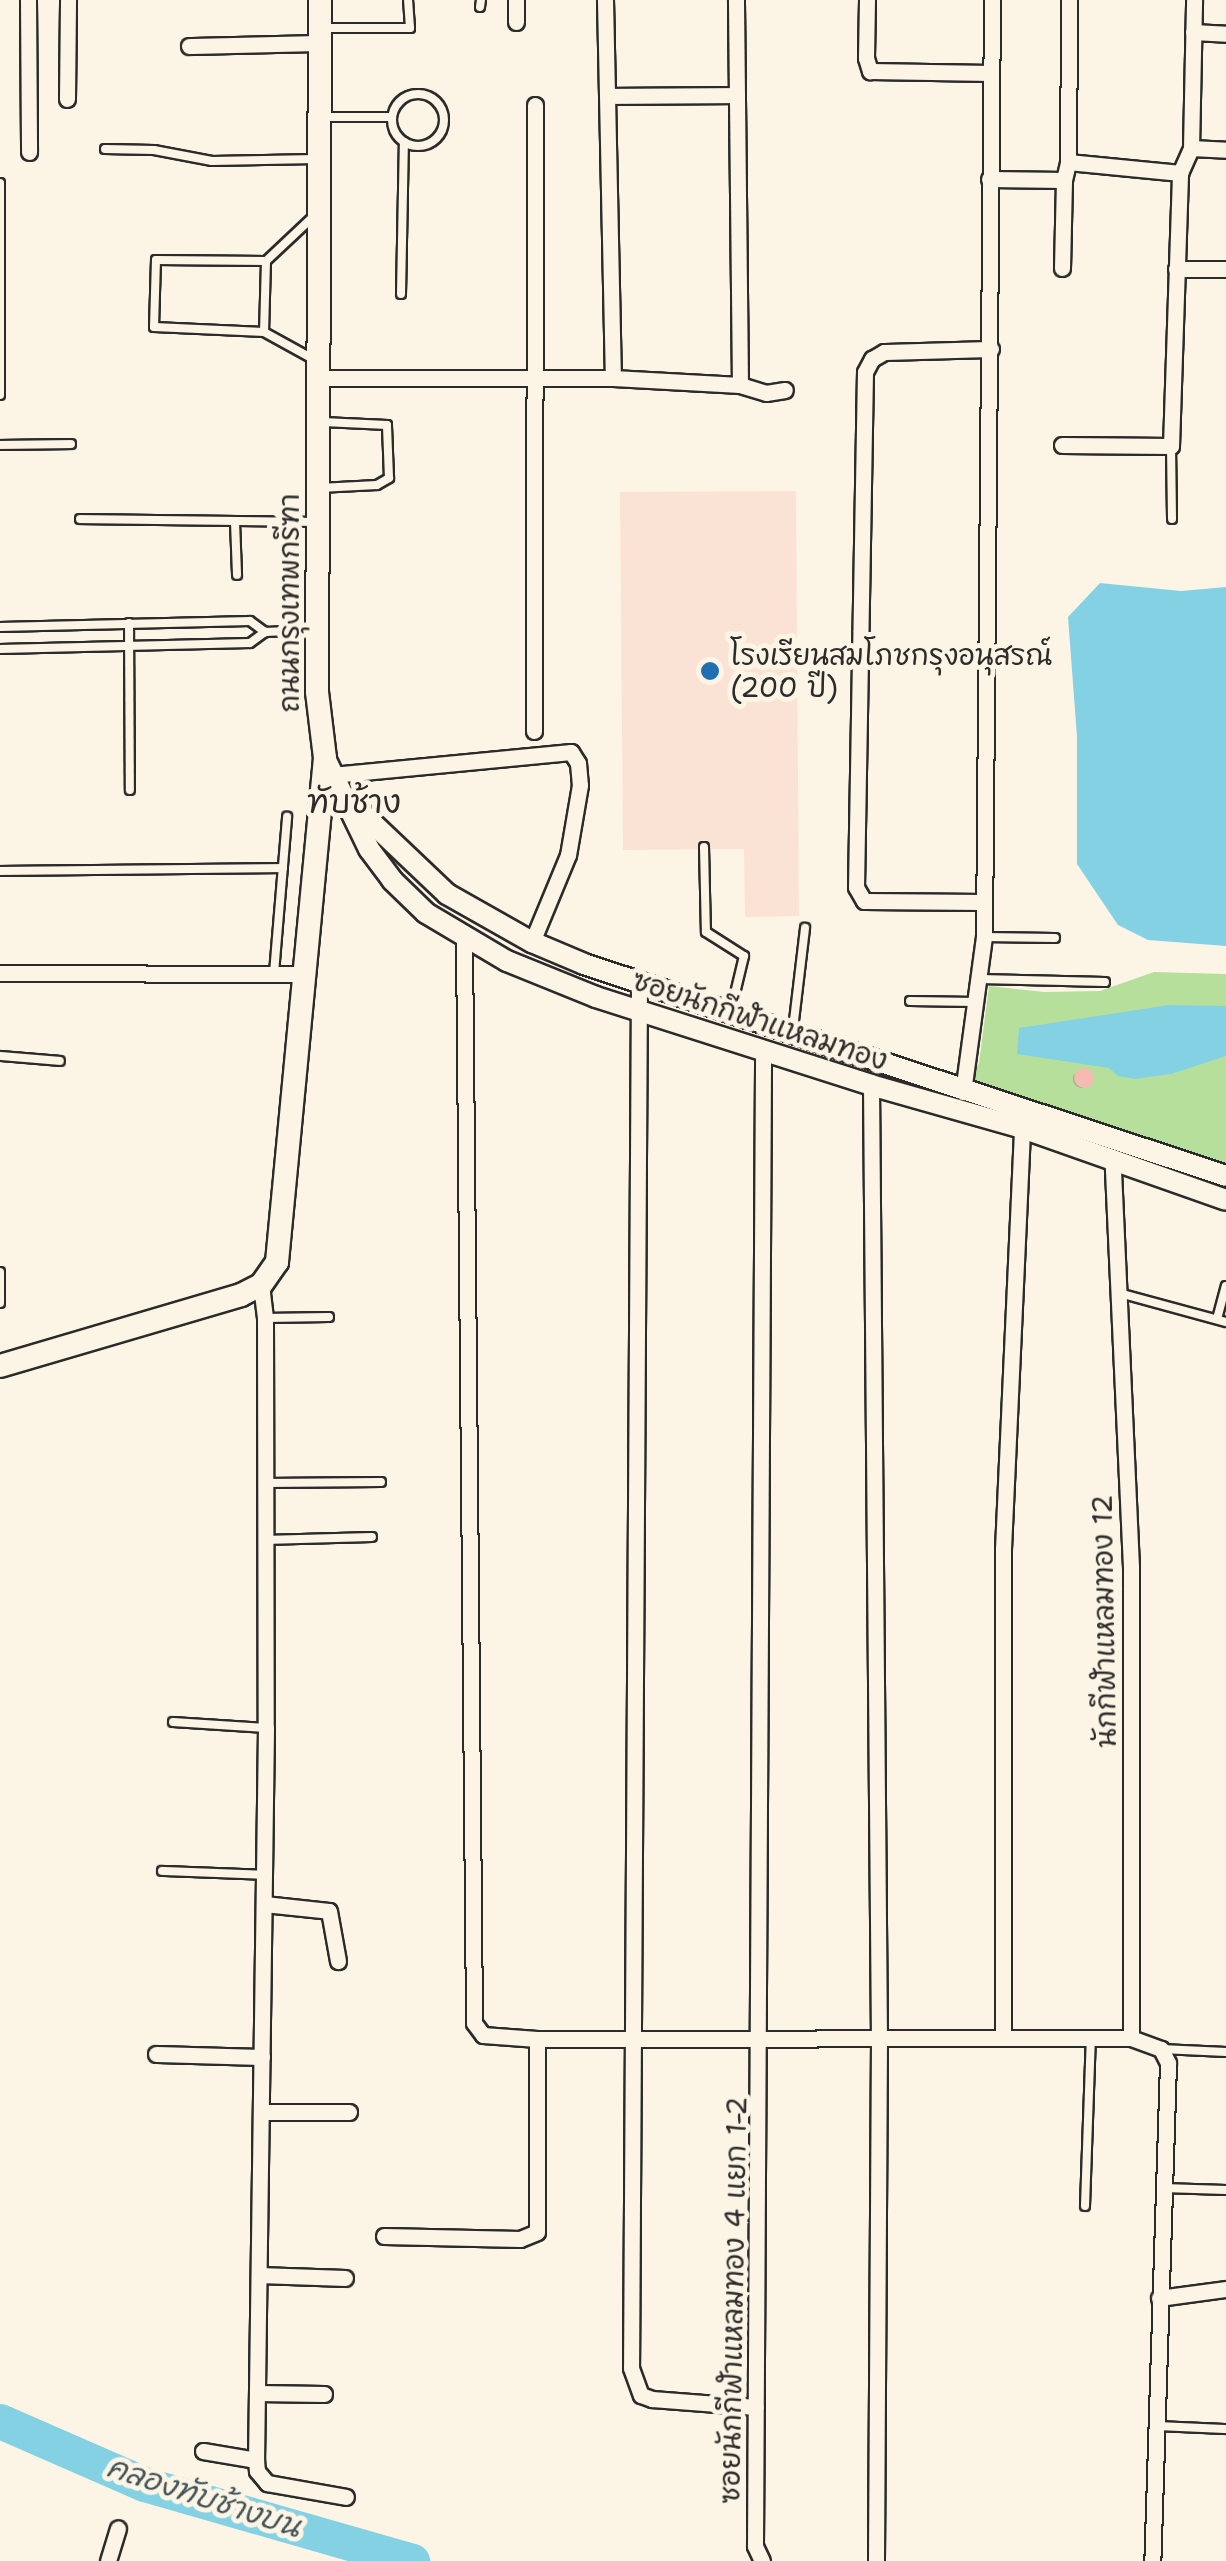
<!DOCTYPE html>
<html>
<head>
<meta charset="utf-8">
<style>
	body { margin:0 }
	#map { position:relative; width:1226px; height:2561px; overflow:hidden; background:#fcf5e5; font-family:"Shantell Sans","Playpen Sans Thai",sans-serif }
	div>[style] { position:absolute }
	.built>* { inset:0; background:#fae3d5 }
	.green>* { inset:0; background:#b6df9c }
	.water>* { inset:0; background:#85d1e4 }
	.shadow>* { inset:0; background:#0003 }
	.round { border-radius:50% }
	.river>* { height:35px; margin:-17.5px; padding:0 17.5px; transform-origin:17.5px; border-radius:17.5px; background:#85d1e4 }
	.building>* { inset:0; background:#f5bab1 }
	.roads { filter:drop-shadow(2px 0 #2b2b2b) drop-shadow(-2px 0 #2b2b2b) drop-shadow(0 2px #2b2b2b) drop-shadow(0 -2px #2b2b2b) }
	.service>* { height:8px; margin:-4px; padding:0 4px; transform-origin:4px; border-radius:4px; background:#fcf5e5 }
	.service>.ring { margin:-4px; padding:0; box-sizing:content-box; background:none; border:8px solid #fcf5e5; border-radius:50% }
	.minor>* { height:15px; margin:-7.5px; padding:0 7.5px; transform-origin:7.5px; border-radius:7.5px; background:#fcf5e5 }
	.tertiary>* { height:20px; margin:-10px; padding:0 10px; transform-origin:10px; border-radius:10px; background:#fcf5e5 }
	.secondary>* { height:22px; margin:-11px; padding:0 11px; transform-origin:11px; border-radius:11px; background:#fcf5e5 }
	.dots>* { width:28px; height:28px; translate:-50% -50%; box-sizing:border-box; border:5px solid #fcf5e5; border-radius:50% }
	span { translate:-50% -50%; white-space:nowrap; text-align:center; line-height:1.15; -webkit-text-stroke:10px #fcf5e5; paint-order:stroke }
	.street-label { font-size:28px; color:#2b2b2b }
	.poi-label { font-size:28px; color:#2b2b2b }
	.left { translate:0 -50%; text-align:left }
	.water-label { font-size:30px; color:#425459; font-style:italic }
	.quarter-label { font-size:32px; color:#2b2b2b }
</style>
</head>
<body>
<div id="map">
	<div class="built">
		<div style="clip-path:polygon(796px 491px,799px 916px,745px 917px,744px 849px,623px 850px,620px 492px)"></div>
	</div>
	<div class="green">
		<div style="clip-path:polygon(1154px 972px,1226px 974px,1226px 1176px,963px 1092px,979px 1063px,989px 986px,1044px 992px,1100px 991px)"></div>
	</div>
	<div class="water">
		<div style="clip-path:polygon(1100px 583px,1181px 591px,1226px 587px,1226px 946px,1148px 940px,1118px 925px,1077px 864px,1077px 737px,1068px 617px)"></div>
		<div style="clip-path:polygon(1169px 1005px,1226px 1006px,1226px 1056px,1171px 1074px,1135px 1079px,1118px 1076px,1109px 1068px,1017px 1054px,1019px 1028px)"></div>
	</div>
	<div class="shadow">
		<div class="round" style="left:1073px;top:1070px;width:18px;height:18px"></div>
	</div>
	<div class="river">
		<div style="left:0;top:2421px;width:157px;rotate:23.6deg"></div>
		<div style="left:144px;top:2484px;width:279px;rotate:16deg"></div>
	</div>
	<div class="building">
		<div class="round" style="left:1074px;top:1068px;width:20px;height:20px"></div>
	</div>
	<div class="roads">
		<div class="service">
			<div style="left:480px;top:7px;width:7px;rotate:-82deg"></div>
			<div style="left:325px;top:28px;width:85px"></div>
			<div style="left:410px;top:28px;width:28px;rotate:-94deg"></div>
			<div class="ring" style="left:392px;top:94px;width:44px;height:44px"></div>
			<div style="left:325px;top:117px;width:67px"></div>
			<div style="left:105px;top:149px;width:49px;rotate:1.2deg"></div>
			<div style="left:154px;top:150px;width:59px;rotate:10.7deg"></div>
			<div style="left:212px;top:161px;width:104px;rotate:-1.1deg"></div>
			<div style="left:0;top:183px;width:212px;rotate:90deg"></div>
			<div style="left:315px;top:215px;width:67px;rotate:136.8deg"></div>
			<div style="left:266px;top:261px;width:71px;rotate:91.6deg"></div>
			<div style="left:264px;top:332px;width:58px;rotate:28.8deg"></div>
			<div style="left:401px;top:294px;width:152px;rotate:-88.9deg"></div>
			<div style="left:264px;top:332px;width:110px;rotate:-177.4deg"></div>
			<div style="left:154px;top:327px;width:67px;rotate:-88.3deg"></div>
			<div style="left:156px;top:260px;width:110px;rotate:0.5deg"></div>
			<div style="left:0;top:445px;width:71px;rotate:-0.8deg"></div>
			<div style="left:1171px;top:446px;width:73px;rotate:89.2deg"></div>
			<div style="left:319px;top:488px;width:58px;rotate:-3deg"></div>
			<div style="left:377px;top:485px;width:14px;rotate:-30deg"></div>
			<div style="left:389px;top:478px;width:53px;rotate:-92.2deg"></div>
			<div style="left:387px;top:425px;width:64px;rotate:-177.3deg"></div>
			<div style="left:80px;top:519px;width:234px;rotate:0.7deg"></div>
			<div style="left:235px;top:522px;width:53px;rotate:87.8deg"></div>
			<div style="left:129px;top:623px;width:167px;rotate:89.7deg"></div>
			<div style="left:0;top:627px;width:250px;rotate:-1.4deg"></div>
			<div style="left:250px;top:621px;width:19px;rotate:36deg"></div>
			<div style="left:0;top:649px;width:250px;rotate:-1.4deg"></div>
			<div style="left:250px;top:643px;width:19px;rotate:-36deg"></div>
			<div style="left:265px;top:632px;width:47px;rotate:-2.4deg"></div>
			<div style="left:704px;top:847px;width:85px;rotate:88.7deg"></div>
			<div style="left:706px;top:932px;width:45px;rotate:32.3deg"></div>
			<div style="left:744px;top:956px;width:56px;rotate:103.5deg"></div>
			<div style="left:0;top:871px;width:283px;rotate:-0.6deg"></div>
			<div style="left:984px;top:937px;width:71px;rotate:0.8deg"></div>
			<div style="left:274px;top:973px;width:157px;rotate:-85.2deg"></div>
			<div style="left:980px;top:979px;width:125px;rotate:1.4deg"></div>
			<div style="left:910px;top:1001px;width:65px;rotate:0.9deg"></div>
			<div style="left:793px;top:1029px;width:102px;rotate:-83.2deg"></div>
			<div style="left:0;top:1056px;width:60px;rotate:4.8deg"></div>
			<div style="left:0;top:1272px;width:31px;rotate:90deg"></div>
			<div style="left:1119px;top:1293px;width:111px;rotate:15.2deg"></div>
			<div style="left:265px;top:1318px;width:64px;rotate:-0.9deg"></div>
			<div style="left:1217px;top:1319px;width:34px;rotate:-75deg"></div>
			<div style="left:265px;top:1483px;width:116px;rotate:-0.5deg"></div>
			<div style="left:264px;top:1540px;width:108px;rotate:-1.6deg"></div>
			<div style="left:173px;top:1722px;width:93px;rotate:3.7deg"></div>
			<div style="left:162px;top:1871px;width:103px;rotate:2.2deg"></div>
			<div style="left:1161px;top:2049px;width:65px;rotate:2.6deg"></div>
			<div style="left:1163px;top:2188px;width:63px;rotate:1.8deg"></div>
			<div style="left:1085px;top:2206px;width:168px;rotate:-88deg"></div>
			<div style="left:1156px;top:2426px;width:70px;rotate:2.5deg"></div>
		</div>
		<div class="minor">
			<div style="left:28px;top:0;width:152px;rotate:89.6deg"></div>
			<div style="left:605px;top:0;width:378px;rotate:88.8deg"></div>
			<div style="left:867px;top:0;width:58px;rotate:91deg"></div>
			<div style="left:866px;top:58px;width:14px;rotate:73deg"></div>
			<div style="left:870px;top:71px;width:121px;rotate:0.9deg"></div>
			<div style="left:516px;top:22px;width:22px;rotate:-90deg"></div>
			<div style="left:1193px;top:32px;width:33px;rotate:3deg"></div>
			<div style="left:189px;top:46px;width:132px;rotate:-1.3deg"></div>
			<div style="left:608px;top:96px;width:129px;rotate:-0.4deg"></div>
			<div style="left:67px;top:99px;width:99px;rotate:-89.4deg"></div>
			<div style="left:1191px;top:148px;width:35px;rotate:3deg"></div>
			<div style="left:1068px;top:162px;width:162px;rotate:-89.6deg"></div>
			<div style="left:989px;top:179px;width:75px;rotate:0.8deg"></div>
			<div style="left:1064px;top:180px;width:18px;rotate:-77deg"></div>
			<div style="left:1068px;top:162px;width:113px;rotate:5.6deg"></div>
			<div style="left:1062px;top:268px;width:88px;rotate:-88.7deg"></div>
			<div style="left:1176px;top:269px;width:50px"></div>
			<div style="left:319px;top:378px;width:294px"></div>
			<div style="left:613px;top:378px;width:127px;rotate:3.2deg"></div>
			<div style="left:740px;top:385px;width:385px;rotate:-90.6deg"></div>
			<div style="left:740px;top:385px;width:27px;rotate:17deg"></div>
			<div style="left:766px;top:393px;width:19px;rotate:-9deg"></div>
			<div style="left:1062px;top:445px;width:109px;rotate:0.5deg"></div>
			<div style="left:1171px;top:446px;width:273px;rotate:-88.1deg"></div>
			<div style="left:1180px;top:173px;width:27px;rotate:-66deg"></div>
			<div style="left:1191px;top:148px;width:148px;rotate:-88.8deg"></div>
			<div style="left:534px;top:731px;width:626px;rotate:-89.91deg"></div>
			<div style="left:332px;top:775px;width:240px;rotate:-5.5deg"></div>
			<div style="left:571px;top:752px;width:13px;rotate:58deg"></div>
			<div style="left:578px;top:763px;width:22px;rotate:85deg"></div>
			<div style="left:580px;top:785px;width:71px;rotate:99.7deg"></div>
			<div style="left:568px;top:855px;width:94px;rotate:112.5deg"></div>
			<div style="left:983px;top:902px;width:119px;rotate:-179.5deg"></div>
			<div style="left:864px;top:901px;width:16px;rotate:-120deg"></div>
			<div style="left:856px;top:887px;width:515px;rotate:-89deg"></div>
			<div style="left:865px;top:372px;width:15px;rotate:-62deg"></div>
			<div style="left:872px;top:359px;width:14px;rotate:-30deg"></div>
			<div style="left:884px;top:352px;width:107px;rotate:-1.6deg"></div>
			<div style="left:464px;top:939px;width:1084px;rotate:89.47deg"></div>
			<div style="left:474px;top:2023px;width:15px;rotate:53deg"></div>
			<div style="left:483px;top:2035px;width:54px;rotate:4.2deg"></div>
			<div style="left:537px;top:2039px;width:594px;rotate:-0.1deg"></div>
			<div style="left:1131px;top:2038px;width:471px;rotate:-90deg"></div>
			<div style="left:1131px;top:1567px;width:404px;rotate:-92.6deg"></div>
			<div style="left:0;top:973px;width:304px;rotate:0.2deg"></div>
			<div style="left:639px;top:985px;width:1383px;rotate:90.33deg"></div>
			<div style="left:631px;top:2368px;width:29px;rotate:70deg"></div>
			<div style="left:641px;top:2395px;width:12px;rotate:20deg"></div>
			<div style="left:652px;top:2399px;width:104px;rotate:4.4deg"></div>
			<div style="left:871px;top:1085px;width:955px;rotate:89.52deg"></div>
			<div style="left:879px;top:2040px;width:521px;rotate:90.33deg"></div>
			<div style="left:963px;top:1092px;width:156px;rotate:-82.3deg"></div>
			<div style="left:984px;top:937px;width:937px;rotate:-89.51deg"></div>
			<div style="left:261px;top:1285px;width:33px;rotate:83deg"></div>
			<div style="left:265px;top:1318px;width:410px;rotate:89.9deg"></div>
			<div style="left:266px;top:1728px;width:732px;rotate:90.78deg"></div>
			<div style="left:256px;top:2460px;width:11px;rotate:85deg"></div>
			<div style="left:257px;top:2471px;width:16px;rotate:50deg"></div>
			<div style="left:267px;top:2483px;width:80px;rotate:10deg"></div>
			<div style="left:264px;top:1904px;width:65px;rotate:6.1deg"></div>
			<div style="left:329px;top:1911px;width:51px;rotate:79.8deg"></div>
			<div style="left:1003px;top:2038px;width:489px;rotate:-90deg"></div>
			<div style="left:1003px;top:1549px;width:421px;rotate:-87.4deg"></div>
			<div style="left:1131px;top:2038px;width:32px;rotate:20deg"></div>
			<div style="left:1161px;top:2049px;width:16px;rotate:63deg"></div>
			<div style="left:1168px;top:2063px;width:498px;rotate:91.8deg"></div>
			<div style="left:156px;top:2054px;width:106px;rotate:1.6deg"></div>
			<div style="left:261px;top:2112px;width:88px"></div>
			<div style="left:384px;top:2236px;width:136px;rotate:1.3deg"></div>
			<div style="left:520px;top:2239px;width:18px;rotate:-22deg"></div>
			<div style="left:537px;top:2232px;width:193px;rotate:-90deg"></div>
			<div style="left:259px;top:2275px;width:86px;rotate:2deg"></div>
			<div style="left:1159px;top:2298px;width:68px;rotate:-7.7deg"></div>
			<div style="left:257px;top:2393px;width:67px;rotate:0.9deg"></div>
			<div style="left:203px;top:2451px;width:54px;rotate:9.6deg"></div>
			<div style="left:108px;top:2561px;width:34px;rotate:-73deg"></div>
			<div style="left:762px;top:2561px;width:17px;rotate:-115deg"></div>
			<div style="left:755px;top:2546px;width:1497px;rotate:-89.69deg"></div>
		</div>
		<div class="tertiary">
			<div style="left:325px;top:758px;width:101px;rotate:64.2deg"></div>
			<div style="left:369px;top:849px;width:39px;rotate:53deg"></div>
			<div style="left:392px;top:880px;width:47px;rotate:44.1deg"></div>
			<div style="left:426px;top:913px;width:94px;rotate:30.7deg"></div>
			<div style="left:507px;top:961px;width:96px;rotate:22deg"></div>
			<div style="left:596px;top:997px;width:289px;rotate:17.7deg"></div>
			<div style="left:871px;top:1085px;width:157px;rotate:15.9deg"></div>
			<div style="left:1022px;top:1128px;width:216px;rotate:19.4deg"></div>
			<div style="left:349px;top:801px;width:135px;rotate:43.5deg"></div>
			<div style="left:447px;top:894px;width:98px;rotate:29.5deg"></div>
			<div style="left:532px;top:942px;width:56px;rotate:22.9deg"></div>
			<div style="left:584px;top:964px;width:676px;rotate:18.27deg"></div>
		</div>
		<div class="secondary">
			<div style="left:0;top:1366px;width:251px;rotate:-16.4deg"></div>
			<div style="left:241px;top:1295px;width:22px;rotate:-27deg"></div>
			<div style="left:261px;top:1285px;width:28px;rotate:-55deg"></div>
			<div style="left:277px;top:1262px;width:506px;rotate:-84.56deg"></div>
			<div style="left:325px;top:758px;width:66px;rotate:-96.9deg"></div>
			<div style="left:317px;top:692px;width:692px;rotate:-89.75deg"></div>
		</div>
	</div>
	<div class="dots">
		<div style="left:710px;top:671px;background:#1f6fb2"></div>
	</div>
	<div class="street-label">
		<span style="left:289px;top:603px;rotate:-90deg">ถนนกรุงเทพกรีฑา</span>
		<span style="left:760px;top:1020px;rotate:18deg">ซอยนักกีฬาแหลมทอง</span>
		<span style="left:1104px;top:1621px;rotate:-91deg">นักกีฬาแหลมทอง 12</span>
		<span style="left:733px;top:2300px;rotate:-89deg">ซอยนักกีฬาแหลมทอง 4 แยก 1-2</span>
	</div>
	<div class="poi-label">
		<span class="left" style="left:730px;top:671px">โรงเรียนสมโภชกรุงอนุสรณ์<br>(200 ปี)</span>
	</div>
	<div class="water-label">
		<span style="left:204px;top:2497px;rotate:18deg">คลองทับช้างบน</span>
	</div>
	<div class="quarter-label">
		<span style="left:354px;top:802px">ทับช้าง</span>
	</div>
</div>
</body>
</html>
